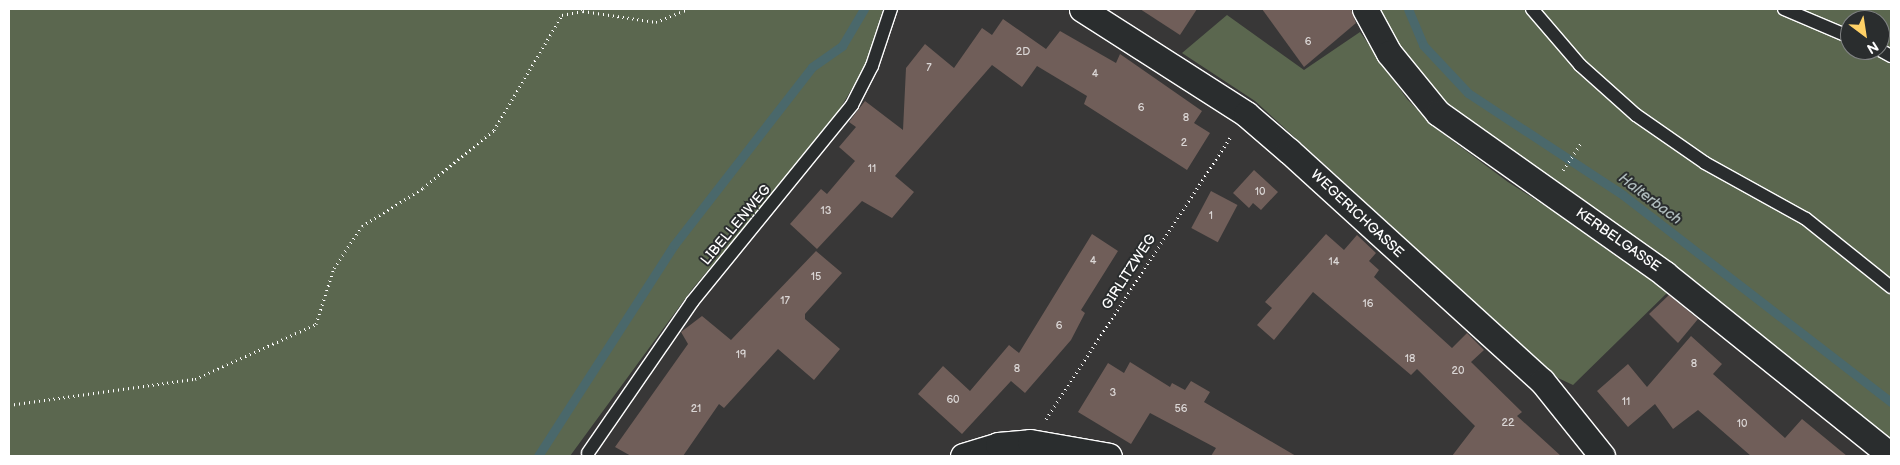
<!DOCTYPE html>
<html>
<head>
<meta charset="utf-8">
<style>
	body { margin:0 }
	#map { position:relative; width:1900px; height:465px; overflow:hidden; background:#383737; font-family:"Balsamiq Sans",sans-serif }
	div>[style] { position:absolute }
	.green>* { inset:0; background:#5b674f }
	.stream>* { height:9px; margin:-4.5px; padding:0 4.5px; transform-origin:4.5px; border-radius:4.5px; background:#4a686b }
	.building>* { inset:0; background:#705e59; transform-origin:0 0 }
	.path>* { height:3px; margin-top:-1.5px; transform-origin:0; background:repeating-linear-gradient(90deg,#fff 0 1px,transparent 0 5px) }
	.roads { filter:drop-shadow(1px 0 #fff) drop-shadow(-1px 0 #fff) drop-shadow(0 1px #fff) drop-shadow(0 -1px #fff) }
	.service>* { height:12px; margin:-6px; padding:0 6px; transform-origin:6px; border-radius:6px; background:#2a2d2e }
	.minor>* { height:25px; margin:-12.5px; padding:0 12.5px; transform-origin:12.5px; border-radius:12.5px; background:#2a2d2e }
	span { translate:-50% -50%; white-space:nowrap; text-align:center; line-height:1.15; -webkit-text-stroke:4px #2a2d2e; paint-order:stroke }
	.number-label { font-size:11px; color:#dbd7d6 }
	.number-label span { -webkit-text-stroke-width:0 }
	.street-label { font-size:14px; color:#fff }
	.water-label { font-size:15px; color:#aebbbc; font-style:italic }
	.frame { position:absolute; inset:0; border:10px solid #fff; pointer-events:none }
	.north { position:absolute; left:1840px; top:10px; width:50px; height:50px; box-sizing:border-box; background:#2a2d2e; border:1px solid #7f8182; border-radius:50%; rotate:149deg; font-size:14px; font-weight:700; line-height:20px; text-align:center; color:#fff }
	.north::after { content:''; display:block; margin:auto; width:18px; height:22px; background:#ffd166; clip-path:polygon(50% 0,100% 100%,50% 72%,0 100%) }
</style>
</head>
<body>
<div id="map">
	<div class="green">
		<div style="clip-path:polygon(9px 9px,883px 9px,865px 67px,829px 127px,693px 288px,570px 456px,9px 456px)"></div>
		<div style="clip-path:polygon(evenodd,1376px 9px,1891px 9px,1891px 444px,1471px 128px,1417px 75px,1376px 9px,1850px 20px,1880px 20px,1880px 50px,1850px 50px,1850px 20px)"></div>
		<div style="clip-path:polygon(1227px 15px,1304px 70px,1360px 32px,1407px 99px,1438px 130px,1508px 182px,1617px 252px,1667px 293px,1573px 385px,1558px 378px,1255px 101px,1182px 53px)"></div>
	</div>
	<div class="stream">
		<div style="left:1408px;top:9px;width:39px;rotate:67deg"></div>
		<div style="left:1423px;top:45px;width:66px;rotate:46.8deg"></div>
		<div style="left:1468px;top:93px;width:186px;rotate:33.3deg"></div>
		<div style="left:1623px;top:195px;width:339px;rotate:37.7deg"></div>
		<div style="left:538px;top:456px;width:251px;rotate:-57.2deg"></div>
		<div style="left:674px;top:245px;width:225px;rotate:-52.2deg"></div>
		<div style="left:812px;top:67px;width:37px;rotate:-35deg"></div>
		<div style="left:842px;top:46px;width:43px;rotate:-59.3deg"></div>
	</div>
	<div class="building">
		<div style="clip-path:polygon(1140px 9px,1197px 9px,1180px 35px)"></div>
		<div style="clip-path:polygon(1262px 9px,1351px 9px,1356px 23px,1304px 67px)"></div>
		<div style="clip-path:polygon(1003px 19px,1046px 49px,1060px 31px,1116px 63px,1120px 54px,1202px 111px,1194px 123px,1210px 133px,1187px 170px,1084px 104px,1087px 96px,1037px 66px,1022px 87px,992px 65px,895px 176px,914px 192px,892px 218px,862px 201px,817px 249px,790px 224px,821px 189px,827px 194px,855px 161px,839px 147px,856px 127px,849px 122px,865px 101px,903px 130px,906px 68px,925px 44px,954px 68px,982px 28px,992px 35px)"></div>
		<div style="clip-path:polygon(1254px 170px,1278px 192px,1261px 210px,1253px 203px,1249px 208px,1233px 193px)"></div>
		<div style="left:1211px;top:191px;width:30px;height:42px;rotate:28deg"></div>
		<div style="clip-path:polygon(1092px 234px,1118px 251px,1081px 310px,1085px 313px,1071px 340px,1025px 393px,1011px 381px,962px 434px,918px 394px,943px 366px,970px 391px,1009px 345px,1019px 353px)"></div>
		<div style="clip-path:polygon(1326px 234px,1344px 250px,1357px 235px,1376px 253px,1369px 261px,1379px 270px,1374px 277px,1452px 348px,1467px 333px,1484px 350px,1471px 362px,1522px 412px,1517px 416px,1561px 456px,1452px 456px,1475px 426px,1417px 369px,1411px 375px,1313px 292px,1274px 340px,1257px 325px,1272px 308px,1265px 302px)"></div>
		<div style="clip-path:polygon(816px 251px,842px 273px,805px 314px,805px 319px,840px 349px,814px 380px,778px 349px,724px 408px,719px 404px,683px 456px,631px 456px,615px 447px,688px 344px,681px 332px,702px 316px,731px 340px)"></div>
		<div style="clip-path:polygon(1669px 295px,1698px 319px,1678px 343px,1649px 314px)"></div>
		<div style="clip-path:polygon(1691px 336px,1722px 364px,1713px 374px,1785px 438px,1802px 419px,1847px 456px,1751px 456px,1698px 410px,1673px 429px,1655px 404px,1628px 427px,1597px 391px,1628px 364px,1647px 387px)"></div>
		<div style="clip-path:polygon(1130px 362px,1170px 387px,1172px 383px,1185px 390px,1191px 381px,1210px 392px,1204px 402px,1296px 456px,1211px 456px,1216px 448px,1150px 413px,1131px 444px,1078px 412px,1108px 363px,1124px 373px)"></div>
	</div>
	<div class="path">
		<div style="left:1563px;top:170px;width:34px;rotate:-56deg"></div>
		<div style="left:9px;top:405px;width:188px;rotate:-8deg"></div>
		<div style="left:195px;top:379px;width:133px;rotate:-24.4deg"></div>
		<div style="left:316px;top:324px;width:59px;rotate:-72.2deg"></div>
		<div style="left:334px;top:268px;width:50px;rotate:-56.3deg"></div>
		<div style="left:362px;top:226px;width:72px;rotate:-31.9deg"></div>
		<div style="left:423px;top:188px;width:92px;rotate:-39.2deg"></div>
		<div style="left:494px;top:130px;width:134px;rotate:-59.4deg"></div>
		<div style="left:562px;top:15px;width:21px;rotate:-11deg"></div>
		<div style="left:583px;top:11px;width:74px;rotate:8.6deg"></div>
		<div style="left:656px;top:22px;width:35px;rotate:-22deg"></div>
		<div style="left:1046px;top:419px;width:339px;rotate:-56.8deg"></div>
	</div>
	<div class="roads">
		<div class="service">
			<div style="left:1532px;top:9px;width:74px;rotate:49.4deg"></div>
			<div style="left:1580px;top:65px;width:75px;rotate:41.8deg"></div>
			<div style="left:1636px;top:115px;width:84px;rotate:34.8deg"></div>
			<div style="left:1705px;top:163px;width:115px;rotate:29deg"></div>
			<div style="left:1806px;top:219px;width:109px;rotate:38.7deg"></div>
			<div style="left:1784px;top:9px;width:72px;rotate:23deg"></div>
			<div style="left:1880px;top:50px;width:13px;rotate:29deg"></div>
			<div style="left:588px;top:453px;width:183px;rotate:-55.4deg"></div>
			<div style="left:692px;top:302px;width:254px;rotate:-50.9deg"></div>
			<div style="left:852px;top:105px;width:44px;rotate:-62.9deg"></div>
			<div style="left:872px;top:66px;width:60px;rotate:-71.6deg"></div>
		</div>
		<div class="minor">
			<div style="left:1082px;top:9px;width:195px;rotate:32.6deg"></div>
			<div style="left:1246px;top:114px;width:57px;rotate:40.7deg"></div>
			<div style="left:1289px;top:151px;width:342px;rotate:42.3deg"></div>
			<div style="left:1542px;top:381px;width:96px;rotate:51.3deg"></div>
			<div style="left:1365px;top:9px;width:50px;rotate:61.4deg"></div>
			<div style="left:1389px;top:53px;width:77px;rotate:50.8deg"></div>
			<div style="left:1438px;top:113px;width:278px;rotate:35.3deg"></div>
			<div style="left:1665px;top:274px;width:290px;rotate:38.8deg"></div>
			<div style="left:963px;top:456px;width:37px;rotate:-17deg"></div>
			<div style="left:998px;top:445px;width:32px;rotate:-5deg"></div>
			<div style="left:1030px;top:442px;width:80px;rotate:10deg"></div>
		</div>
	</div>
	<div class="number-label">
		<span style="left:1308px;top:42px">6</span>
		<span style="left:1023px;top:52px">2D</span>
		<span style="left:929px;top:68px">7</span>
		<span style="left:1095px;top:74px">4</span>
		<span style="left:1141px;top:108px">6</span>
		<span style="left:1186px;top:118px">8</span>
		<span style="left:1184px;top:143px">2</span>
		<span style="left:872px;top:169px">11</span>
		<span style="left:1260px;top:192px">10</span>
		<span style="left:826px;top:211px">13</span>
		<span style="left:1211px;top:216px">1</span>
		<span style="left:1093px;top:261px">4</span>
		<span style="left:1334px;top:262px">14</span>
		<span style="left:816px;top:277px">15</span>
		<span style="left:785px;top:301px">17</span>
		<span style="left:1368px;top:304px">16</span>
		<span style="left:1059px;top:326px">6</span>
		<span style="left:741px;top:355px">19</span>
		<span style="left:1410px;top:359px">18</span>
		<span style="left:1694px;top:364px">8</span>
		<span style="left:1017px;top:369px">8</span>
		<span style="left:1458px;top:371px">20</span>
		<span style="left:1113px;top:393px">3</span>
		<span style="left:953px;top:400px">60</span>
		<span style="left:1626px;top:402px">11</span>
		<span style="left:696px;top:409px">21</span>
		<span style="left:1181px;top:409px">56</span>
		<span style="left:1508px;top:423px">22</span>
		<span style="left:1742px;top:424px">10</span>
	</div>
	<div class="street-label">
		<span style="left:1357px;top:214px;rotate:43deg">WEGERICHGASSE</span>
		<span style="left:736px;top:225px;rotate:-50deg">LIBELLENWEG</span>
		<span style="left:1618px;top:240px;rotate:35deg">KERBELGASSE</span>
		<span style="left:1129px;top:272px;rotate:-57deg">GIRLITZWEG</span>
	</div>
	<div class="water-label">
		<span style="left:1650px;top:199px;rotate:37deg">Halterbach</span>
	</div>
	<div class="frame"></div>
	<div class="north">N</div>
</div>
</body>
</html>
